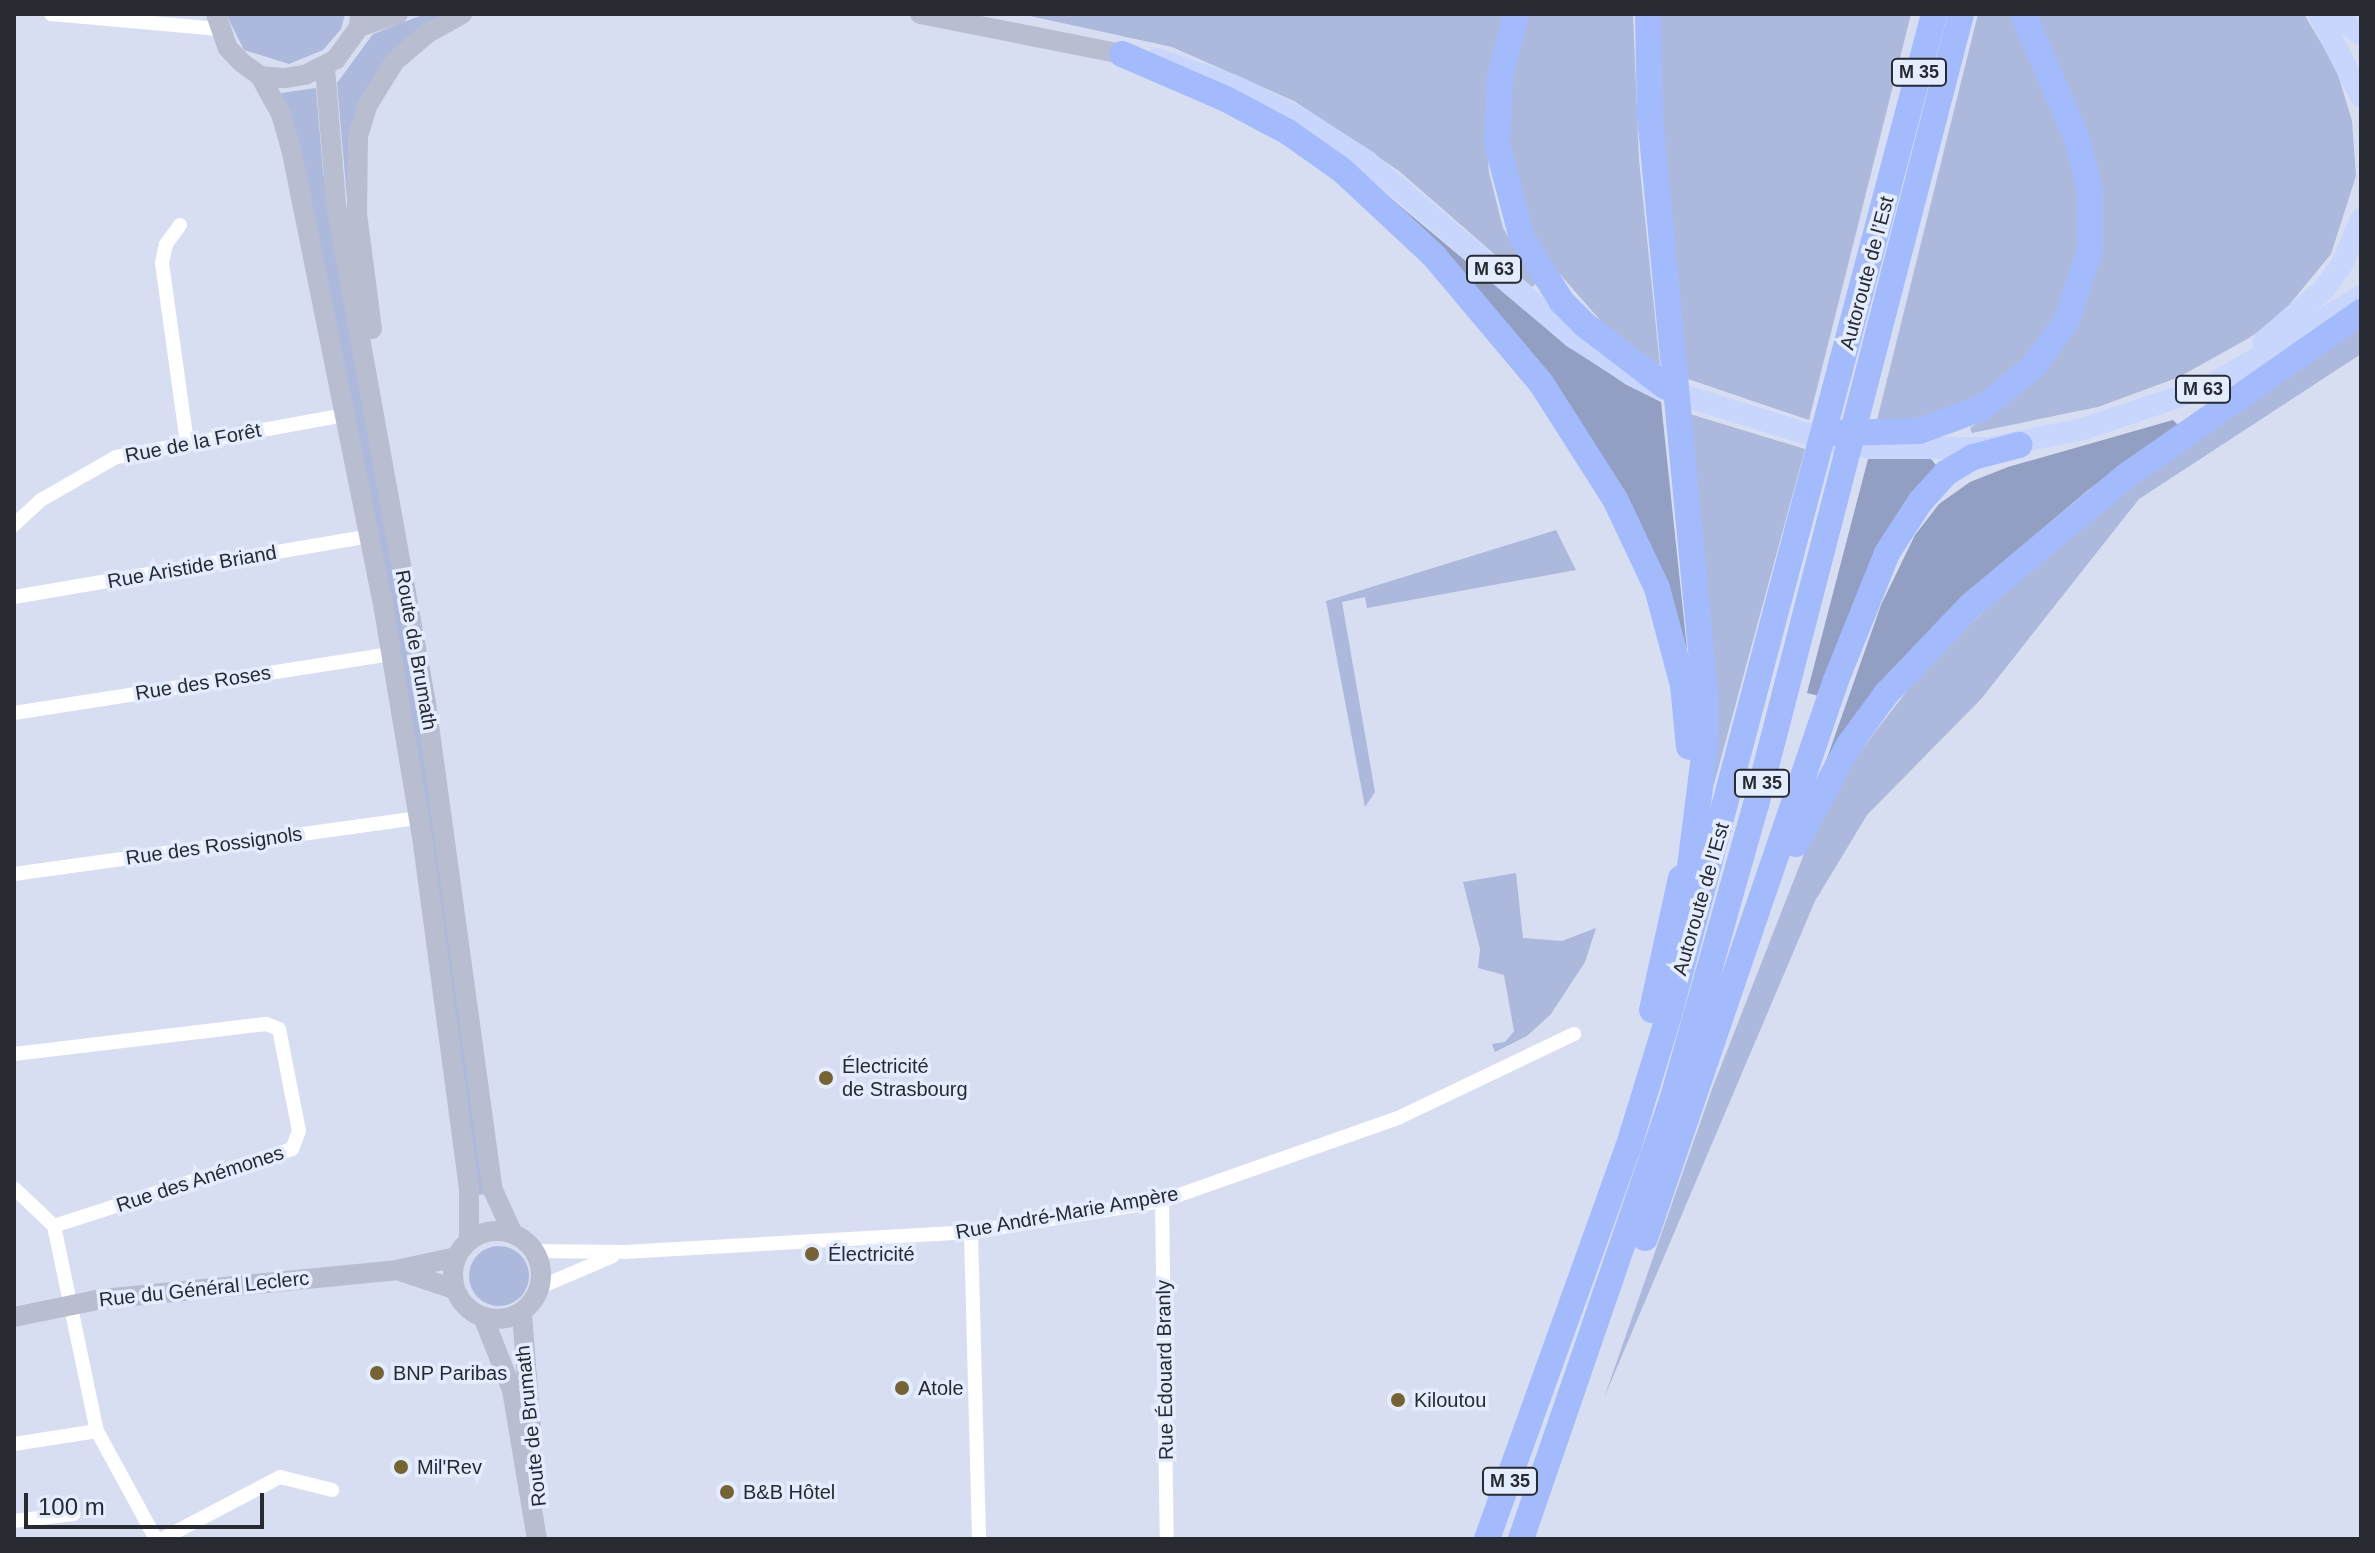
<!DOCTYPE html>
<html>
<head>
<meta charset="utf-8">
<style>
	body { margin:0 }
	#map { position:relative; width:2375px; height:1553px; overflow:hidden; background:#d7def1; font-family:Helvetica,sans-serif }
	div>[style] { position:absolute }
	.green>* { inset:0; background:#acb9dc }
	.round { border-radius:50% }
	.forest>* { inset:0; background:#929fc3 }
	.street>* { height:14px; margin:-7px; padding:0 7px; transform-origin:7px; border-radius:7px; background:#fff }
	.secondary>* { height:20px; margin:-10px; padding:0 10px; transform-origin:10px; border-radius:10px; background:#b8becf }
	.secondary>.ring { margin:-10px; padding:0; box-sizing:content-box; background:none; border:20px solid #b8becf; border-radius:50% }
	.primary>* { height:22px; margin:-11px; padding:0 11px; transform-origin:11px; border-radius:11px; background:#c8d6fd }
	.highway>* { height:26px; margin:-13px; padding:0 13px; transform-origin:13px; border-radius:13px; background:#a3bafc }
	.dots>* { width:22px; height:22px; translate:-50% -50%; box-sizing:border-box; border:4px solid #e4ecff; border-radius:50% }
	span { translate:-50% -50%; white-space:nowrap; text-align:center; line-height:1.15; -webkit-text-stroke:7px #e4ecff; paint-order:stroke }
	.shield-label span { padding:2px 6px; background:#e4ecff; border:2px solid; border-radius:6px; -webkit-text-stroke-width:0 }
	.shield-label { font-size:18px; color:#272a31; font-weight:700 }
	.street-label { font-size:20px; color:#272a31 }
	.poi-label { font-size:20px; color:#272a31 }
	.left { translate:0 -50%; text-align:left }
	.frame { position:absolute; inset:0; border:16px solid #272a31; pointer-events:none }
	.scale { position:absolute; left:24px; top:1493px; width:240px; height:36px; box-sizing:border-box; border:4px solid #272a31; border-top:0; padding-left:10px; font-size:24px; line-height:28px; white-space:nowrap; color:#272a31; -webkit-text-stroke:6px #e4ecff; paint-order:stroke }
</style>
</head>
<body>
<div id="map">
	<div class="green">
		<div style="clip-path:polygon(226px 14px,345px 14px,341px 29px,323px 50px,289px 64px,244px 50px)"></div>
		<div style="clip-path:polygon(425px 14px,446px 14px,426px 26px,348px 150px,350px 234px,337px 83px,373px 34px)"></div>
		<div style="clip-path:polygon(1021px 14px,1506px 14px,1486px 137px,1489px 172px,1503px 228px,1536px 284px,1532px 287px,1399px 171px,1294px 101px,1172px 47px)"></div>
		<div style="clip-path:polygon(1521px 14px,1633px 14px,1639px 160px,1660px 366px,1606px 327px,1538px 249px,1503px 130px)"></div>
		<div style="clip-path:polygon(1658px 14px,1911px 14px,1809px 420px,1685px 378px,1658px 74px)"></div>
		<div style="clip-path:polygon(1978px 14px,2014px 14px,2064px 127px,2085px 216px,2068px 299px,2031px 358px,1955px 413px,1876px 424px)"></div>
		<div style="clip-path:polygon(2034px 14px,2304px 14px,2336px 68px,2352px 121px,2356px 176px,2331px 254px,2280px 316px,2249px 338px,2179px 377px,2098px 407px,1972px 433px,1970px 428px,2000px 408px,2097px 264px)"></div>
		<div style="clip-path:polygon(316px 88px,323px 172px,414px 674px,487px 1194px,477px 1195px,443px 967px,281px 93px)"></div>
		<div style="clip-path:polygon(2361px 325px,2361px 354px,2139px 499px,1982px 698px,1867px 815px,1815px 901px,1604px 1398px,1712px 1089px,1817px 821px,1841px 776px,1920px 674px,1990px 605px,2142px 479px)"></div>
		<div style="clip-path:polygon(1690px 414px,1805px 449px,1714px 784px,1712px 784px)"></div>
		<div style="clip-path:polygon(1556px 530px,1576px 570px,1367px 608px,1365px 597px,1342px 602px,1375px 792px,1365px 807px,1326px 601px)"></div>
		<div style="clip-path:polygon(1516px 873px,1523px 938px,1562px 941px,1596px 928px,1585px 962px,1551px 1014px,1527px 1036px,1495px 1052px,1492px 1044px,1505px 1042px,1514px 1031px,1504px 975px,1478px 968px,1480px 949px,1463px 882px)"></div>
		<div class="round" style="left:469px;top:1246px;width:60px;height:60px"></div>
	</div>
	<div class="forest">
		<div style="clip-path:polygon(1375px 185px,1553px 334px,1625px 384px,1661px 402px,1687px 649px,1613px 472px)"></div>
		<div style="clip-path:polygon(2173px 420px,2179px 426px,2088px 490px,2015px 552px,1826px 761px,1881px 605px,1915px 535px,1939px 504px,1970px 482px,2008px 467px)"></div>
		<div style="clip-path:polygon(1868px 459px,1931px 459px,1936px 465px,1819px 696px,1807px 693px)"></div>
	</div>
	<div class="street">
		<div style="left:51px;top:14px;width:169px;rotate:5.1deg"></div>
		<div style="left:180px;top:225px;width:24px;rotate:126deg"></div>
		<div style="left:166px;top:244px;width:19px;rotate:102deg"></div>
		<div style="left:162px;top:263px;width:182px;rotate:82.1deg"></div>
		<div style="left:14px;top:525px;width:37px;rotate:-43deg"></div>
		<div style="left:41px;top:500px;width:86px;rotate:-29.8deg"></div>
		<div style="left:116px;top:457px;width:233px;rotate:-10.4deg"></div>
		<div style="left:14px;top:597px;width:361px;rotate:-9.7deg"></div>
		<div style="left:14px;top:713px;width:383px;rotate:-8.9deg"></div>
		<div style="left:14px;top:874px;width:405px;rotate:-7.9deg"></div>
		<div style="left:14px;top:1054px;width:254px;rotate:-6.8deg"></div>
		<div style="left:266px;top:1024px;width:14px;rotate:21deg"></div>
		<div style="left:279px;top:1029px;width:104px;rotate:78.9deg"></div>
		<div style="left:299px;top:1131px;width:19px;rotate:111deg"></div>
		<div style="left:292px;top:1149px;width:250px;rotate:162.1deg"></div>
		<div style="left:54px;top:1226px;width:209px;rotate:78.2deg"></div>
		<div style="left:97px;top:1431px;width:123px;rotate:61.4deg"></div>
		<div style="left:15px;top:1189px;width:54px;rotate:43.5deg"></div>
		<div style="left:1162px;top:1201px;width:338px;rotate:89.2deg"></div>
		<div style="left:971px;top:1232px;width:307px;rotate:88.5deg"></div>
		<div style="left:534px;top:1251px;width:90px;rotate:0.6deg"></div>
		<div style="left:624px;top:1252px;width:348px;rotate:-3.3deg"></div>
		<div style="left:971px;top:1232px;width:193px;rotate:-9.2deg"></div>
		<div style="left:1162px;top:1201px;width:252px;rotate:-19.4deg"></div>
		<div style="left:1400px;top:1117px;width:193px;rotate:-25.5deg"></div>
		<div style="left:540px;top:1287px;width:79px;rotate:-23deg"></div>
		<div style="left:14px;top:1444px;width:84px;rotate:-8.9deg"></div>
		<div style="left:14px;top:1521px;width:60px;rotate:-6.7deg"></div>
		<div style="left:162px;top:1539px;width:133px;rotate:-27.7deg"></div>
		<div style="left:280px;top:1477px;width:54px;rotate:14deg"></div>
	</div>
	<div class="secondary">
		<div style="left:216px;top:14px;width:36px;rotate:71deg"></div>
		<div style="left:228px;top:48px;width:19px;rotate:47deg"></div>
		<div style="left:241px;top:62px;width:24px;rotate:36deg"></div>
		<div style="left:260px;top:76px;width:25px;rotate:5deg"></div>
		<div style="left:285px;top:78px;width:20px;rotate:-9deg"></div>
		<div style="left:305px;top:75px;width:35px;rotate:-27deg"></div>
		<div style="left:336px;top:59px;width:39px;rotate:-54deg"></div>
		<div style="left:359px;top:27px;width:13px;rotate:-86deg"></div>
		<div style="left:920px;top:14px;width:206px;rotate:11.2deg"></div>
		<div style="left:359px;top:27px;width:41px;rotate:-18.4deg"></div>
		<div style="left:325px;top:67px;width:138px;rotate:85.4deg"></div>
		<div style="left:336px;top:205px;width:506px;rotate:79.76deg"></div>
		<div style="left:426px;top:703px;width:492px;rotate:82.2deg"></div>
		<div style="left:493px;top:1190px;width:46px;rotate:65.7deg"></div>
		<div style="left:260px;top:76px;width:43px;rotate:61.1deg"></div>
		<div style="left:281px;top:114px;width:35px;rotate:74deg"></div>
		<div style="left:291px;top:148px;width:459px;rotate:78.6deg"></div>
		<div style="left:382px;top:598px;width:249px;rotate:80.5deg"></div>
		<div style="left:423px;top:844px;width:349px;rotate:82.4deg"></div>
		<div style="left:469px;top:1190px;width:49px;rotate:90deg"></div>
		<div style="left:372px;top:329px;width:116px;rotate:-97.4deg"></div>
		<div style="left:357px;top:214px;width:78px;rotate:-89.3deg"></div>
		<div style="left:358px;top:136px;width:31px;rotate:-73deg"></div>
		<div style="left:367px;top:106px;width:53px;rotate:-58.1deg"></div>
		<div style="left:395px;top:61px;width:43px;rotate:-40.3deg"></div>
		<div style="left:428px;top:33px;width:39px;rotate:-29deg"></div>
		<div class="ring" style="left:453px;top:1231px;width:68px;height:68px"></div>
		<div style="left:400px;top:1271px;width:57px;rotate:18.4deg"></div>
		<div style="left:522px;top:1314px;width:115px;rotate:85.5deg"></div>
		<div style="left:14px;top:1317px;width:90px;rotate:-11.6deg"></div>
		<div style="left:102px;top:1299px;width:295px;rotate:-5.6deg"></div>
		<div style="left:396px;top:1270px;width:62px;rotate:-12deg"></div>
		<div style="left:484px;top:1319px;width:76px;rotate:68.5deg"></div>
		<div style="left:512px;top:1390px;width:151px;rotate:80.5deg"></div>
	</div>
	<div class="primary">
		<div style="left:2319px;top:14px;width:92px;rotate:62.9deg"></div>
		<div style="left:2332px;top:14px;width:35px;rotate:35deg"></div>
		<div style="left:1157px;top:59px;width:79px;rotate:19.1deg"></div>
		<div style="left:1232px;top:85px;width:73px;rotate:25.9deg"></div>
		<div style="left:1298px;top:117px;width:83px;rotate:32.7deg"></div>
		<div style="left:1368px;top:162px;width:270px;rotate:40.5deg"></div>
		<div style="left:1573px;top:337px;width:63px;rotate:32.7deg"></div>
		<div style="left:1626px;top:371px;width:32px;rotate:28deg"></div>
		<div style="left:1654px;top:386px;width:184px;rotate:17.4deg"></div>
		<div style="left:1830px;top:441px;width:45px;rotate:9deg"></div>
		<div style="left:1874px;top:448px;width:115px"></div>
		<div style="left:1989px;top:448px;width:96px;rotate:-11.4deg"></div>
		<div style="left:2083px;top:429px;width:132px;rotate:-18.6deg"></div>
		<div style="left:2208px;top:387px;width:178px;rotate:-30.7deg"></div>
		<div style="left:2263px;top:342px;width:81px;rotate:-41deg"></div>
		<div style="left:2324px;top:289px;width:31px;rotate:-54deg"></div>
		<div style="left:2342px;top:264px;width:49px;rotate:-67.1deg"></div>
	</div>
	<div class="highway">
		<div style="left:1516px;top:14px;width:66px;rotate:104deg"></div>
		<div style="left:1500px;top:78px;width:66px;rotate:92.6deg"></div>
		<div style="left:1497px;top:144px;width:97px;rotate:75.1deg"></div>
		<div style="left:1522px;top:238px;width:75px;rotate:58deg"></div>
		<div style="left:1562px;top:302px;width:33px;rotate:45deg"></div>
		<div style="left:1585px;top:325px;width:102px;rotate:37.4deg"></div>
		<div style="left:1648px;top:14px;width:102px;rotate:88.9deg"></div>
		<div style="left:1650px;top:116px;width:580px;rotate:84.55deg"></div>
		<div style="left:1705px;top:693px;width:55px;rotate:90deg"></div>
		<div style="left:1705px;top:748px;width:152px;rotate:97.2deg"></div>
		<div style="left:1122px;top:54px;width:113px;rotate:23.4deg"></div>
		<div style="left:1226px;top:99px;width:70px;rotate:28deg"></div>
		<div style="left:1288px;top:132px;width:67px;rotate:35.3deg"></div>
		<div style="left:1343px;top:171px;width:125px;rotate:43deg"></div>
		<div style="left:1434px;top:256px;width:166px;rotate:49.9deg"></div>
		<div style="left:1541px;top:383px;width:138px;rotate:57.5deg"></div>
		<div style="left:1615px;top:499px;width:98px;rotate:64.7deg"></div>
		<div style="left:1657px;top:588px;width:100px;rotate:75deg"></div>
		<div style="left:1683px;top:685px;width:62px;rotate:84.5deg"></div>
		<div style="left:1836px;top:433px;width:83px;rotate:-1.4deg"></div>
		<div style="left:1919px;top:431px;width:67px;rotate:-20.1deg"></div>
		<div style="left:1982px;top:408px;width:65px;rotate:-38.8deg"></div>
		<div style="left:2033px;top:367px;width:58px;rotate:-54.1deg"></div>
		<div style="left:2067px;top:320px;width:75px;rotate:-72.1deg"></div>
		<div style="left:2090px;top:249px;width:59px;rotate:-90deg"></div>
		<div style="left:2090px;top:190px;width:56px;rotate:-104.5deg"></div>
		<div style="left:2076px;top:136px;width:133px;rotate:-113.5deg"></div>
		<div style="left:1796px;top:844px;width:111px;rotate:-62deg"></div>
		<div style="left:1848px;top:746px;width:64px;rotate:-53.8deg"></div>
		<div style="left:1886px;top:694px;width:123px;rotate:-46.3deg"></div>
		<div style="left:1971px;top:605px;width:202px;rotate:-39.8deg"></div>
		<div style="left:2126px;top:476px;width:287px;rotate:-34.9deg"></div>
		<div style="left:1652px;top:1010px;width:135px;rotate:-77.6deg"></div>
		<div style="left:1645px;top:1238px;width:590px;rotate:-71.1deg"></div>
		<div style="left:1836px;top:680px;width:137px;rotate:-68.1deg"></div>
		<div style="left:1887px;top:553px;width:61px;rotate:-57.1deg"></div>
		<div style="left:1920px;top:502px;width:39px;rotate:-48deg"></div>
		<div style="left:1946px;top:473px;width:31px;rotate:-31deg"></div>
		<div style="left:1973px;top:457px;width:48px;rotate:-14.6deg"></div>
		<div style="left:1487px;top:1539px;width:416px;rotate:-70.2deg"></div>
		<div style="left:1628px;top:1148px;width:139px;rotate:-72.9deg"></div>
		<div style="left:1669px;top:1015px;width:1035px;rotate:-75.17deg"></div>
		<div style="left:1521px;top:1539px;width:463px;rotate:-71deg"></div>
		<div style="left:1672px;top:1101px;width:308px;rotate:-74.2deg"></div>
		<div style="left:1756px;top:805px;width:817px;rotate:-75.47deg"></div>
	</div>
	<div class="dots">
		<div style="left:826px;top:1078px;background:#756331"></div>
		<div style="left:812px;top:1254px;background:#756331"></div>
		<div style="left:377px;top:1373px;background:#756331"></div>
		<div style="left:902px;top:1388px;background:#756331"></div>
		<div style="left:1398px;top:1400px;background:#756331"></div>
		<div style="left:401px;top:1467px;background:#756331"></div>
		<div style="left:727px;top:1492px;background:#756331"></div>
	</div>
	<div class="shield-label">
		<span style="left:1919px;top:72px">M 35</span>
		<span style="left:1494px;top:269px">M 63</span>
		<span style="left:2203px;top:389px">M 63</span>
		<span style="left:1762px;top:783px">M 35</span>
		<span style="left:1510px;top:1481px">M 35</span>
	</div>
	<div class="street-label">
		<span style="left:1867px;top:273px;rotate:-75deg">Autoroute de l’Est</span>
		<span style="left:193px;top:443px;rotate:-11deg">Rue de la Forêt</span>
		<span style="left:192px;top:567px;rotate:-10deg">Rue Aristide Briand</span>
		<span style="left:416px;top:650px;rotate:80deg">Route de Brumath</span>
		<span style="left:203px;top:683px;rotate:-9deg">Rue des Roses</span>
		<span style="left:214px;top:846px;rotate:-8deg">Rue des Rossignols</span>
		<span style="left:1701px;top:899px;rotate:-74deg">Autoroute de l’Est</span>
		<span style="left:200px;top:1179px;rotate:-18deg">Rue des Anémones</span>
		<span style="left:1067px;top:1213px;rotate:-10deg">Rue André-Marie Ampère</span>
		<span style="left:204px;top:1289px;rotate:-6deg">Rue du Général Leclerc</span>
		<span style="left:1165px;top:1370px;rotate:-91deg">Rue Édouard Branly</span>
		<span style="left:531px;top:1426px;rotate:-96deg">Route de Brumath</span>
	</div>
	<div class="poi-label">
		<span class="left" style="left:842px;top:1078px">Électricité<br>de Strasbourg</span>
		<span class="left" style="left:828px;top:1254px">Électricité</span>
		<span class="left" style="left:393px;top:1373px">BNP Paribas</span>
		<span class="left" style="left:918px;top:1388px">Atole</span>
		<span class="left" style="left:1414px;top:1400px">Kiloutou</span>
		<span class="left" style="left:417px;top:1467px">Mil'Rev</span>
		<span class="left" style="left:743px;top:1492px">B&amp;B Hôtel</span>
	</div>
	<div class="frame"></div>
	<div class="scale">100 m</div>
</div>
</body>
</html>
